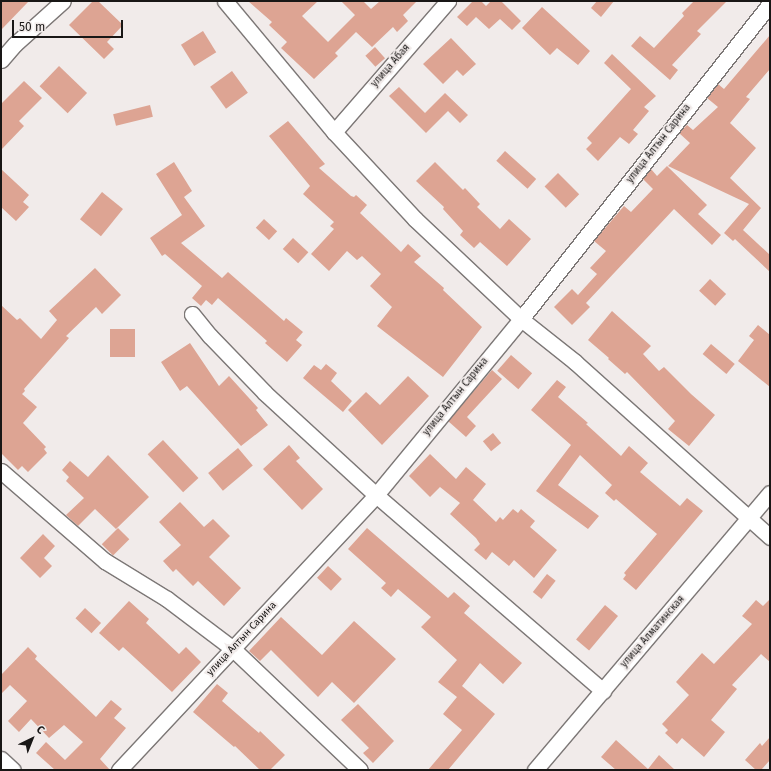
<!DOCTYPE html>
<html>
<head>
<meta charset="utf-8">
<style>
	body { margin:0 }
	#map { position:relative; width:771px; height:771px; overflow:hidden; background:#f1ebea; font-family:"Fira Sans",sans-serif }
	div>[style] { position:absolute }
	.building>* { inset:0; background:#dda493; transform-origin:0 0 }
	.roads { filter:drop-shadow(1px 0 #7c7776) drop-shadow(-1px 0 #7c7776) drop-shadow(0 1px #7c7776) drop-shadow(0 -1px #7c7776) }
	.minor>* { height:15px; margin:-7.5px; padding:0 7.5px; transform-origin:7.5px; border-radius:7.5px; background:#fff }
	span { translate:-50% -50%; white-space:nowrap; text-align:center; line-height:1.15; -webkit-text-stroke:4px #f1ebea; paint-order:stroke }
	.street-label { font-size:10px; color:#191716 }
	.frame { position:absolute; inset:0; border:2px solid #191716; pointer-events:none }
	.north { position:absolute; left:12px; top:719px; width:40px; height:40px; -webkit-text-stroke:3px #f1ebea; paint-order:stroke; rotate:43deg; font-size:11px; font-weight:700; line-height:16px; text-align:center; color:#191716 }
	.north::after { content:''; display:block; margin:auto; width:14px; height:18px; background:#191716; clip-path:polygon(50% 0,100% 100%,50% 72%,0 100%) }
	.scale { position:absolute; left:12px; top:20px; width:111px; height:18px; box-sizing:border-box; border:2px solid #191716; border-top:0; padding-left:5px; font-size:12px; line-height:14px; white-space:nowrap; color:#191716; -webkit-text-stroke:3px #f1ebea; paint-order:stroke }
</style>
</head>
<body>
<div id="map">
	<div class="building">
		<div style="clip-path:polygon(1px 1px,29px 1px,1px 30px)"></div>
		<div style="clip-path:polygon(93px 1px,98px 1px,123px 25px,107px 42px,114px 49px,104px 59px,69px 25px)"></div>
		<div style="clip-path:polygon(248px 1px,318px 1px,302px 16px,328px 42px,355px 15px,341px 1px,363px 1px,371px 9px,380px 1px,417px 1px,403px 15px,408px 21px,397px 32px,393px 27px,372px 47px,356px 32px,335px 53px,338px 56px,314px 79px,281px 48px,287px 42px,269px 25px,272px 22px)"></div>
		<div style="clip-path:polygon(473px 1px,481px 1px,486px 6px,491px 1px,501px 1px,521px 21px,512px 30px,500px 19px,489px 29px,476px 17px,467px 26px,457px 17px)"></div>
		<div style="clip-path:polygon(597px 1px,614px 1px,601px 17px,591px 8px)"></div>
		<div style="clip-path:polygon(694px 1px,727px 1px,697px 31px,701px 34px,672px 65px,678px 70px,670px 80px,631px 46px,640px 36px,654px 48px,684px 16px,682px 13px)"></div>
		<div style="clip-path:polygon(542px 7px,590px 51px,578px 65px,557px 48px,550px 55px,522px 28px)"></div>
		<div style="left:203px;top:31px;width:25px;height:26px;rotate:58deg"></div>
		<div style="clip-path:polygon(770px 35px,770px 69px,746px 97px,750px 99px,730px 123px,756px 148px,730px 178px,761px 208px,743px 230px,770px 255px,770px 272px,735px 239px,733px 241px,724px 233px,749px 204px,668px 166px,690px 143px,679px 133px,687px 125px,693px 130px,718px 107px,707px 98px,718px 84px,724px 89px)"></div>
		<div style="clip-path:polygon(451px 38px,476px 64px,463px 76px,457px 70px,443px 84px,423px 64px)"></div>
		<div style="left:375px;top:47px;width:15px;height:13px;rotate:48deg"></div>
		<div style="clip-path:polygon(612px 54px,656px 96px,644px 107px,649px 111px,633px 130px,638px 134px,629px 144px,620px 137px,598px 161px,586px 149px,592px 143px,587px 138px,631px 89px,604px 63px)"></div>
		<div style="left:59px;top:66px;width:39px;height:28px;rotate:44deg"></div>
		<div style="left:232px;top:71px;width:27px;height:27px;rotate:54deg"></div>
		<div style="clip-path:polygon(24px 81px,42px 98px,19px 121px,24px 126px,1px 150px,1px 104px)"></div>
		<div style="clip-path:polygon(399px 87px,425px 113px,445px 93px,468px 115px,460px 123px,448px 111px,426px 133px,389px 96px)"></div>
		<div style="left:150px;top:105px;width:12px;height:38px;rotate:76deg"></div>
		<div style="clip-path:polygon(288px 121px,325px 164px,319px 168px,351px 196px,354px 197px,356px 195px,367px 205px,360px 213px,401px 252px,408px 244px,421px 256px,414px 262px,444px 288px,443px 290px,482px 327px,443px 377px,377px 326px,392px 307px,370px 286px,381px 274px,362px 256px,357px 260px,347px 251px,329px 271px,311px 254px,334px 229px,330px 226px,334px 222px,303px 194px,310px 186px,269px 136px)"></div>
		<div style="left:505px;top:151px;width:42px;height:13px;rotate:42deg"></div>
		<div style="clip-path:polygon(174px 162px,192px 191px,184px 197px,205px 226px,181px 243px,222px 278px,228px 272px,284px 321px,286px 318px,303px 332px,296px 340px,302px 345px,287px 362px,265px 343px,267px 341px,218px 298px,212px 305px,206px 300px,201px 306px,192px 298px,202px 286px,165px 254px,162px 256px,150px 238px,182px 215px,156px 174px)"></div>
		<div style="clip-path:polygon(435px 162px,463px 190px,465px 188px,480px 204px,477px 207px,500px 229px,509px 219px,531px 239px,507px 266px,480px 242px,474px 248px,460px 235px,463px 231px,443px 209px,444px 207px,416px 181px)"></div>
		<div style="clip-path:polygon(667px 166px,707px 205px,698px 214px,721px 235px,712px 245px,674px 209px,586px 303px,590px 307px,572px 325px,554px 307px,572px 289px,578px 295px,597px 274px,590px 268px,606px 251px,594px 241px,624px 206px,631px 212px,653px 189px,643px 179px,651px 169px,657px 176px)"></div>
		<div style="clip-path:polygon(1px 169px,29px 195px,23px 202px,29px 207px,16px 221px,1px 207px)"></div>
		<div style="left:558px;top:173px;width:30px;height:19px;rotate:45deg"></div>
		<div style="left:102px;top:192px;width:27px;height:35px;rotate:39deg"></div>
		<div style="left:264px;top:219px;width:18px;height:12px;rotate:43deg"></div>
		<div style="left:293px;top:238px;width:21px;height:15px;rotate:43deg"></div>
		<div style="clip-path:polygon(95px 268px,121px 295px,102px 314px,96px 307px,66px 336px,69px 338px,24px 389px,25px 391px,22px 394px,37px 407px,23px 423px,46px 447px,44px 449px,47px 453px,28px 472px,22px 466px,18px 470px,1px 453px,1px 305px,17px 320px,20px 318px,41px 339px,57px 320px,49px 311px)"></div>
		<div style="left:710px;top:279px;width:22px;height:16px;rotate:43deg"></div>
		<div style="clip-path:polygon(612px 311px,651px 346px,643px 354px,659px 371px,664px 367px,691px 394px,715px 415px,689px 446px,668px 429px,675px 421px,627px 372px,625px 374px,608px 359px,609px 358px,588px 340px)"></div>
		<div style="clip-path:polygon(758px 325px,770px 335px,770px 387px,738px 361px,754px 340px,749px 336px)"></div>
		<div style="left:110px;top:329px;width:25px;height:28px"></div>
		<div style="clip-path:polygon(190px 343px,219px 386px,229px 376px,258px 408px,256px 410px,268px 425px,241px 446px,187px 386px,180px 391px,161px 362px)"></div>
		<div style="left:711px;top:344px;width:31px;height:13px;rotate:40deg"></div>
		<div style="left:511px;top:355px;width:28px;height:21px;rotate:41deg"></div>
		<div style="clip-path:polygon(326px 364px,337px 373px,331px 381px,352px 401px,343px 412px,303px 378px,314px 365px,321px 370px)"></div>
		<div style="clip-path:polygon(492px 370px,502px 379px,467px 417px,476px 426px,466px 437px,448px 421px)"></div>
		<div style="clip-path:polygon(408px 376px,429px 396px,382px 445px,348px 410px,366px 392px,380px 405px)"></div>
		<div style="clip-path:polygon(557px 380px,566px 387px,558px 397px,588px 423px,586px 424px,621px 456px,629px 446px,648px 463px,640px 472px,680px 506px,687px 498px,703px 511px,636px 590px,623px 579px,626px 575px,624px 573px,657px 534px,616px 499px,614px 501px,605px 493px,612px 485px,580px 455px,558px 485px,599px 516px,588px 529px,536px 491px,571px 445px,531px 410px)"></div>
		<div style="left:493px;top:433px;width:13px;height:13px;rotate:51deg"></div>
		<div style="left:163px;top:440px;width:52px;height:21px;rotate:47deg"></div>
		<div style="clip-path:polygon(289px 445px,300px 458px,296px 461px,323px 489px,302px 510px,263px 469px)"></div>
		<div style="left:238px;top:448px;width:23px;height:39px;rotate:50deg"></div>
		<div style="clip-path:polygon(430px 454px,456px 479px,466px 467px,486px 484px,473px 500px,496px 522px,500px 517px,503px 520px,513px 509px,518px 513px,521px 509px,535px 521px,530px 527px,557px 550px,534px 578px,514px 560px,509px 566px,492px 552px,486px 560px,474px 550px,480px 544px,476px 538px,450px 514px,460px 503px,440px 487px,430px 497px,409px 476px)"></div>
		<div style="clip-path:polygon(108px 455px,149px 497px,116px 529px,95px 509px,78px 526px,66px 515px,84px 498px,66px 481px,69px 477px,62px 470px,70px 461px,88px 477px)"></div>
		<div style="clip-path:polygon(180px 502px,204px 527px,213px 519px,230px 536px,209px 557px,241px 588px,224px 606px,198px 581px,193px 586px,176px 569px,173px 572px,163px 561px,181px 545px,159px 522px)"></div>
		<div style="left:118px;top:528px;width:16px;height:23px;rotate:45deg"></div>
		<div style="clip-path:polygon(367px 528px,448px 598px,454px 592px,470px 606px,464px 613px,522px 663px,503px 684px,480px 663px,462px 686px,495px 714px,448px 770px,428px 770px,462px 730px,443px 714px,457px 697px,438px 682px,457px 660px,421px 627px,431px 617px,398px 589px,391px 597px,381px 588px,386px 583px,348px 549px)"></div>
		<div style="clip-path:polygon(43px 534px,55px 546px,44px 558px,52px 566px,40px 578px,20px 558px)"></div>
		<div style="left:328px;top:566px;width:19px;height:16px;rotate:43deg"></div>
		<div style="left:547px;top:574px;width:11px;height:23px;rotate:38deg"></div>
		<div style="clip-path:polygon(770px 599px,770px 662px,761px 654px,732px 685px,737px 689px,711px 720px,725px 732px,704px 757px,682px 738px,677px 744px,665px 733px,668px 730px,662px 724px,689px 695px,676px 682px,702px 653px,714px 664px,752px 624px,742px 616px,756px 600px,763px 606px)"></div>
		<div style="clip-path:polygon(129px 601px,149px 619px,146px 623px,179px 654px,186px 647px,201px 662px,172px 692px,123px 647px,119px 651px,99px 633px)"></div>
		<div style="left:605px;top:605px;width:17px;height:45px;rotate:40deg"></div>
		<div style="left:85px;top:608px;width:22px;height:14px;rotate:43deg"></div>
		<div style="clip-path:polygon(281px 617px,322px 655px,354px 621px,396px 659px,354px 703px,332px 682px,318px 697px,271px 650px,260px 661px,249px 651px)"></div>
		<div style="clip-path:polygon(28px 647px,37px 656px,35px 659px,96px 717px,111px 700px,122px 709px,114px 718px,126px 728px,100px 759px,110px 770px,55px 770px,36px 753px,46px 742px,65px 760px,83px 742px,64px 725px,49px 738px,31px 719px,19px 732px,8px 721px,27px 701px,10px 685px,1px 694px,1px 675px)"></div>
		<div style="clip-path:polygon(217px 684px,228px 693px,222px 701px,259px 733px,260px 731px,285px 755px,270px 770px,260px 770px,235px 746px,234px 747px,193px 712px)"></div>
		<div style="clip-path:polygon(358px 704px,394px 741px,373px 763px,363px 753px,369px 748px,341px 720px)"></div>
		<div style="clip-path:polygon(770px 737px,770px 760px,761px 770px,756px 770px,745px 760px,760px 743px,762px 746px)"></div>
		<div style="clip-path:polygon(616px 740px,648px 769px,659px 755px,675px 770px,616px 770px,601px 757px)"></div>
	</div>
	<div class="roads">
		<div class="minor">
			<div style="left:225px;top:1px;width:170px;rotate:50.2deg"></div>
			<div style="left:334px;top:132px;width:119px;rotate:47deg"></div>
			<div style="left:415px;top:219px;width:146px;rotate:43.3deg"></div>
			<div style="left:521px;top:319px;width:69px;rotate:38.5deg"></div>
			<div style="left:575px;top:362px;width:262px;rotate:41.9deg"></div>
			<div style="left:1px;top:60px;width:21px;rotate:-49deg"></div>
			<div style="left:15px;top:44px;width:64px;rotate:-41.9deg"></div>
			<div style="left:334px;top:132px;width:174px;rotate:-49deg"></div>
			<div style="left:192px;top:314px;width:28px;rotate:51deg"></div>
			<div style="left:210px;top:336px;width:79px;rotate:46deg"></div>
			<div style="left:265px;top:393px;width:151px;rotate:42.6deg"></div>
			<div style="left:376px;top:495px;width:300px;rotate:40.8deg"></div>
			<div style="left:1px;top:471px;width:138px;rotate:40.9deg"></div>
			<div style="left:105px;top:561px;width:73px;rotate:31.5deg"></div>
			<div style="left:167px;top:599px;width:83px;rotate:37.1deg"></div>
			<div style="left:233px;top:649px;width:175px;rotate:43.6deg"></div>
			<div style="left:1px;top:759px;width:16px;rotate:43deg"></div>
			<div style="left:119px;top:770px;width:376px;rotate:-46.9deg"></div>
			<div style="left:376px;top:495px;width:228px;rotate:-50.5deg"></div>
			<div style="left:521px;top:319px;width:402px;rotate:-51.7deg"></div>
			<div style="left:535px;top:770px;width:363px;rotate:-49.7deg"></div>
		</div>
	</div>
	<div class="street-label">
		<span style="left:391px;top:66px;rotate:-49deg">улица Абая</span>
		<span style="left:659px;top:144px;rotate:-52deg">улица Алтын Сарина</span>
		<span style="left:456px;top:397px;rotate:-51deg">улица Алтын Сарина</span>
		<span style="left:653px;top:632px;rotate:-49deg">улица Алматинская</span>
		<span style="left:242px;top:639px;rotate:-47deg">улица Алтын Сарина</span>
	</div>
	<div class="frame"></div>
	<div class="north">С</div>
	<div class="scale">50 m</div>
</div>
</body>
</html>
